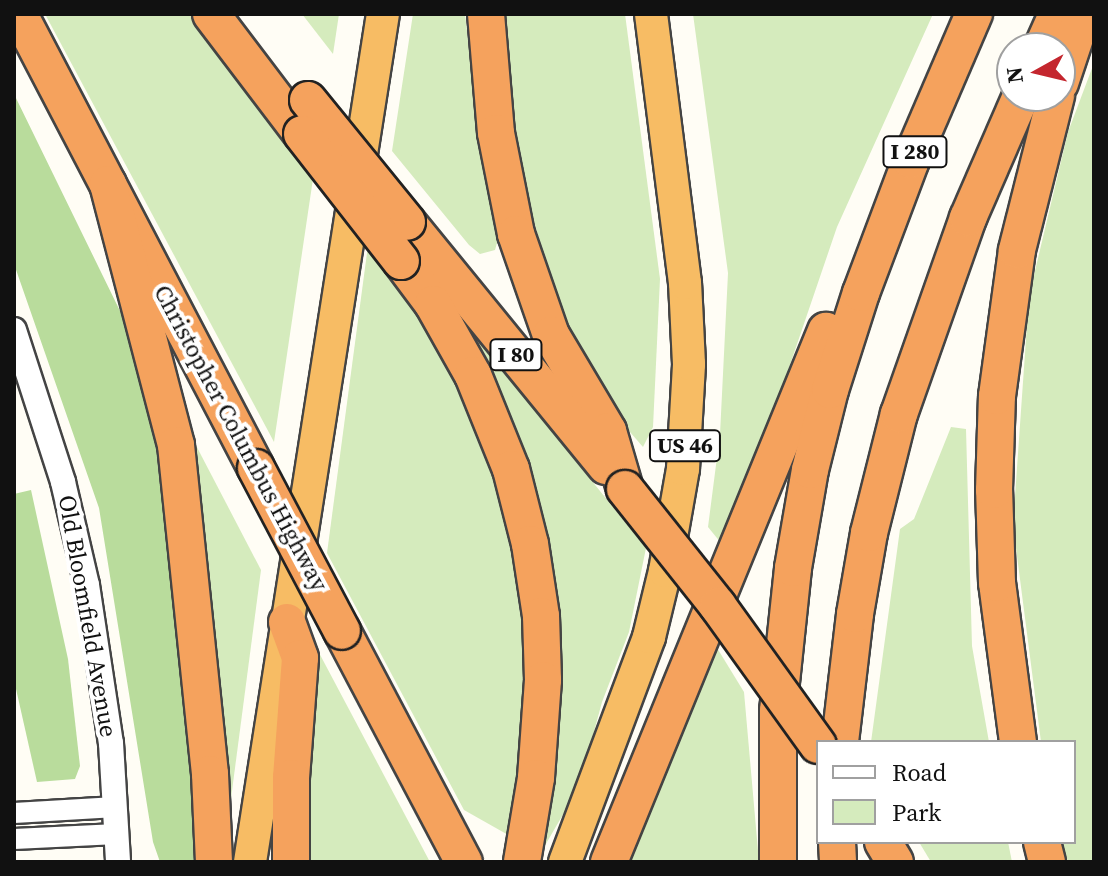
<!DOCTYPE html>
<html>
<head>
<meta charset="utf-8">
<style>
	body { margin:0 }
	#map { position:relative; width:1108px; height:876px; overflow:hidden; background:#fffdf5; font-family:"Source Serif 4",serif }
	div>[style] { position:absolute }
	.green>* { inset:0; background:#d5ebbd }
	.forest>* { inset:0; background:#b9dc9c }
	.roads { filter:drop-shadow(2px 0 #444) drop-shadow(-2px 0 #444) drop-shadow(0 2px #444) drop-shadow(0 -2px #444) }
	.minor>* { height:20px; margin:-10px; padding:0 10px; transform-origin:10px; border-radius:10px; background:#fff }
	.tertiary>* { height:24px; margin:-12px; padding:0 12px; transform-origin:12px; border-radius:12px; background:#fff }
	.trunk>* { height:32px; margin:-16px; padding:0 16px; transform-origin:16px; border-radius:16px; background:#f7bc64 }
	.motorway>* { height:36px; margin:-18px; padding:0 18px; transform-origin:18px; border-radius:18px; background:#f5a25d }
	.bridges { filter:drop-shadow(2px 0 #222) drop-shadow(-2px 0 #222) drop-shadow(0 2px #222) drop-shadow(0 -2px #222) }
	.motorway-bridge>* { height:36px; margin:-18px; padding:0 18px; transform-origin:18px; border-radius:18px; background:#f5a25d }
	span { translate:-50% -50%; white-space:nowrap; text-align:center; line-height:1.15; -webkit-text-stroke:8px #fff; paint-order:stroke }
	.shield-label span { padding:2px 6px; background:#fff; border:2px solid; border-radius:6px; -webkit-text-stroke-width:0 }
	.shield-label { font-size:22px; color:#111; font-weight:700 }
	.street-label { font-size:24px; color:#111 }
	.frame { position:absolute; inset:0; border:16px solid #111; pointer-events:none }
	.legend { position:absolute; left:816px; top:740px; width:260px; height:104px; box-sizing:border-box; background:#fff; border:2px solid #a0a0a0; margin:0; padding:10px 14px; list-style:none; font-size:24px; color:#111 }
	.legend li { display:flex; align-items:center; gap:16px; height:40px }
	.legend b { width:40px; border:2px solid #a0a0a0 }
	.north { position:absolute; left:996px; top:32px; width:80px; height:80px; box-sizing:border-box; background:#fff; border:2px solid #a0a0a0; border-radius:50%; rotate:262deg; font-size:22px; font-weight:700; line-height:32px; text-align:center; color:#111 }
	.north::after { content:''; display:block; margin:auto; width:28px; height:36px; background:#c4262e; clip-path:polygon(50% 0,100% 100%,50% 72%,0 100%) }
</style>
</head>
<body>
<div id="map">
	<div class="green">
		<div style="clip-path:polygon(45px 14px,190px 14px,314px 172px,274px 442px)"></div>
		<div style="clip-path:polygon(302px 14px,339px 14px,333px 54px)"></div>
		<div style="clip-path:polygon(413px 14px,465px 14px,480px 138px,499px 236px,495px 250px,480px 254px,469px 245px,392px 151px)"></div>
		<div style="clip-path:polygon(503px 14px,625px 14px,660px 279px,653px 427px,643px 447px,610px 409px,566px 328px,521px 179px)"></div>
		<div style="clip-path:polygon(693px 14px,933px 14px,837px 227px,767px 432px,721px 543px,708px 527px,720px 434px,728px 273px)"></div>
		<div style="clip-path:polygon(1094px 63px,1094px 862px,1068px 862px,1061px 842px,1074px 842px,1074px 742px,1041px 742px,1013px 525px,1029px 296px,1068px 132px)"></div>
		<div style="clip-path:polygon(369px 238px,429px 324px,479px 425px,513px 541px,526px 636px,525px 732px,510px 836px,464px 810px,327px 553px)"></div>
		<div style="clip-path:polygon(445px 299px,646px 548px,629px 632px,602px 702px,579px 787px,540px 854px,553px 717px,561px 714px,555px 602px)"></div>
		<div style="clip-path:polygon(951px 427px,966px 429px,972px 646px,989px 742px,871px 742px,900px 529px,914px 519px)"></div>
		<div style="clip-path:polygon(189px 432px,261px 570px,230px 806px)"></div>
		<div style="clip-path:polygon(714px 643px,744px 692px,759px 862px,622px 862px)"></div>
		<div style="clip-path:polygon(317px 649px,430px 862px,305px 862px,305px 756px)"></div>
		<div style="clip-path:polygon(919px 842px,1008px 842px,1012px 862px,931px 862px)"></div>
	</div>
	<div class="forest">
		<div style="clip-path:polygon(14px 94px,121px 313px,156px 426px,198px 815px,197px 862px,160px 862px,153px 842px,99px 508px,14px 264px)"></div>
		<div style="clip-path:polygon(31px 490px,68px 659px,80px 766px,75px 779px,37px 782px,14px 680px,14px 494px)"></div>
	</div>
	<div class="roads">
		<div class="minor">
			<div style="left:14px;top:813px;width:102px;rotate:-3.4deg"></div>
			<div style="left:14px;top:839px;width:103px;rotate:-2.8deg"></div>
		</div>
		<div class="tertiary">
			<div style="left:14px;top:330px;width:160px;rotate:72.1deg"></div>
			<div style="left:63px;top:482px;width:106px;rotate:76.9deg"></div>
			<div style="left:87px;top:585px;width:160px;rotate:81.4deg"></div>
			<div style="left:111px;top:743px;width:119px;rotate:86.6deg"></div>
		</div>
		<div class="trunk">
			<div style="left:250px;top:862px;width:858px;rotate:-81.09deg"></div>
			<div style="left:565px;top:862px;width:240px;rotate:-69.5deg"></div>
			<div style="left:649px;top:637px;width:68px;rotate:-76.4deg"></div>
			<div style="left:665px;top:571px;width:104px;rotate:-80deg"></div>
			<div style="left:683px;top:469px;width:105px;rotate:-86.7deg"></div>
			<div style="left:689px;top:364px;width:81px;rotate:-92.8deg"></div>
			<div style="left:685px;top:283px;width:271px;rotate:-97.2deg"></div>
		</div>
		<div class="motorway">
			<div style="left:19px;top:14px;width:512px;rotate:62.43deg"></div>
			<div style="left:211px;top:14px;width:151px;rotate:52.8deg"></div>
			<div style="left:486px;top:14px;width:119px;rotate:85.2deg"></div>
			<div style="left:496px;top:133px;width:103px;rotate:78.8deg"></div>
			<div style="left:516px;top:234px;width:107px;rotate:70.9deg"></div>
			<div style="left:551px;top:335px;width:112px;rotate:59.3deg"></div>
			<div style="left:608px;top:431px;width:60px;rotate:73.7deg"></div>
			<div style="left:1042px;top:48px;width:37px;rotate:-66deg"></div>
			<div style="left:1060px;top:83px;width:73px;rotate:-71.6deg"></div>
			<div style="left:108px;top:184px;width:270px;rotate:75.4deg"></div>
			<div style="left:176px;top:445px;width:331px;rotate:84.1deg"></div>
			<div style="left:210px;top:774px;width:88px;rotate:87.4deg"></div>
			<div style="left:407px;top:222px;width:315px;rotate:50.8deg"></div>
			<div style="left:401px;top:261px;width:54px;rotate:53.3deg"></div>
			<div style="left:433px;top:304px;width:81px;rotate:60.6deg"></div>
			<div style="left:473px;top:375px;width:101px;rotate:68deg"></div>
			<div style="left:511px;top:469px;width:77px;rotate:75.8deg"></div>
			<div style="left:530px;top:544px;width:73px;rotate:81.3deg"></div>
			<div style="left:541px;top:616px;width:64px;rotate:88.2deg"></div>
			<div style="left:543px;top:680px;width:98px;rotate:94.1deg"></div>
			<div style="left:536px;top:778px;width:85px;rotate:99.5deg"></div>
			<div style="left:287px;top:622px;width:38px;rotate:70deg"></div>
			<div style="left:300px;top:658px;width:120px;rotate:94.3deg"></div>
			<div style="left:291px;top:778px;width:84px;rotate:90deg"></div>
			<div style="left:342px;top:631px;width:261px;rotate:62.2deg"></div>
			<div style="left:840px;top:742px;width:129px;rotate:-83.3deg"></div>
			<div style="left:855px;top:614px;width:82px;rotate:-80.2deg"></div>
			<div style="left:869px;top:533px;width:123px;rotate:-75.9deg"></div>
			<div style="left:899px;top:414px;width:208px;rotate:-70.6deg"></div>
			<div style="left:968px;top:218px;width:133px;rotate:-66.5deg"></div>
			<div style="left:1018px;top:742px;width:160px;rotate:-97.5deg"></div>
			<div style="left:997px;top:583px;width:93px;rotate:-91.8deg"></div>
			<div style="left:994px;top:490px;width:94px;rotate:-88.2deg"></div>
			<div style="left:997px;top:396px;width:147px;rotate:-82.2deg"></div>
			<div style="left:1017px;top:250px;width:159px;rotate:-75.8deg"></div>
			<div style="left:837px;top:842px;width:20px;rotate:87deg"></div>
			<div style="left:883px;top:842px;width:23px;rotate:59deg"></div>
			<div style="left:1042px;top:842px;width:21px;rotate:76deg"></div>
			<div style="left:609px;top:862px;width:574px;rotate:-67.77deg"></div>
			<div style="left:778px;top:862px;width:151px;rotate:-90deg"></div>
			<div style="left:778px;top:711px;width:144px;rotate:-84deg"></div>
			<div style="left:793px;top:568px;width:99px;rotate:-80.2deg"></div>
			<div style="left:810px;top:470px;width:82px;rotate:-76deg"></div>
			<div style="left:830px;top:390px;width:102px;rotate:-72.3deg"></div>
			<div style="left:861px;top:293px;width:142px;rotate:-69.4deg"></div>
			<div style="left:911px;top:160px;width:159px;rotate:-66.7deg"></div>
		</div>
	</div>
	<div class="bridges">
		<div class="motorway-bridge">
			<div style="left:308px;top:100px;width:157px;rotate:50.9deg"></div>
			<div style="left:302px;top:134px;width:161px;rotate:52.1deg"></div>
			<div style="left:256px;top:468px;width:184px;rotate:62.2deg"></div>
			<div style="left:625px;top:489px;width:149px;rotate:51.5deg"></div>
			<div style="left:718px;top:606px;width:171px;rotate:54.3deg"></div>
		</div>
	</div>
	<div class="shield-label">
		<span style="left:915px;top:152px">I 280</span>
		<span style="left:516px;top:355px">I 80</span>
		<span style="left:685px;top:446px">US 46</span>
	</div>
	<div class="street-label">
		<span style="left:241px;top:438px;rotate:62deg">Christopher Columbus Highway</span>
		<span style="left:88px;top:616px;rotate:80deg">Old Bloomfield Avenue</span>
	</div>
	<div class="frame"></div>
	<ul class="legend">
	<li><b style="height:10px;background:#fff"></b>Road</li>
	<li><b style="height:22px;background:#d5ebbd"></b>Park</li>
	</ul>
	<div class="north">N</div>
</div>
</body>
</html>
